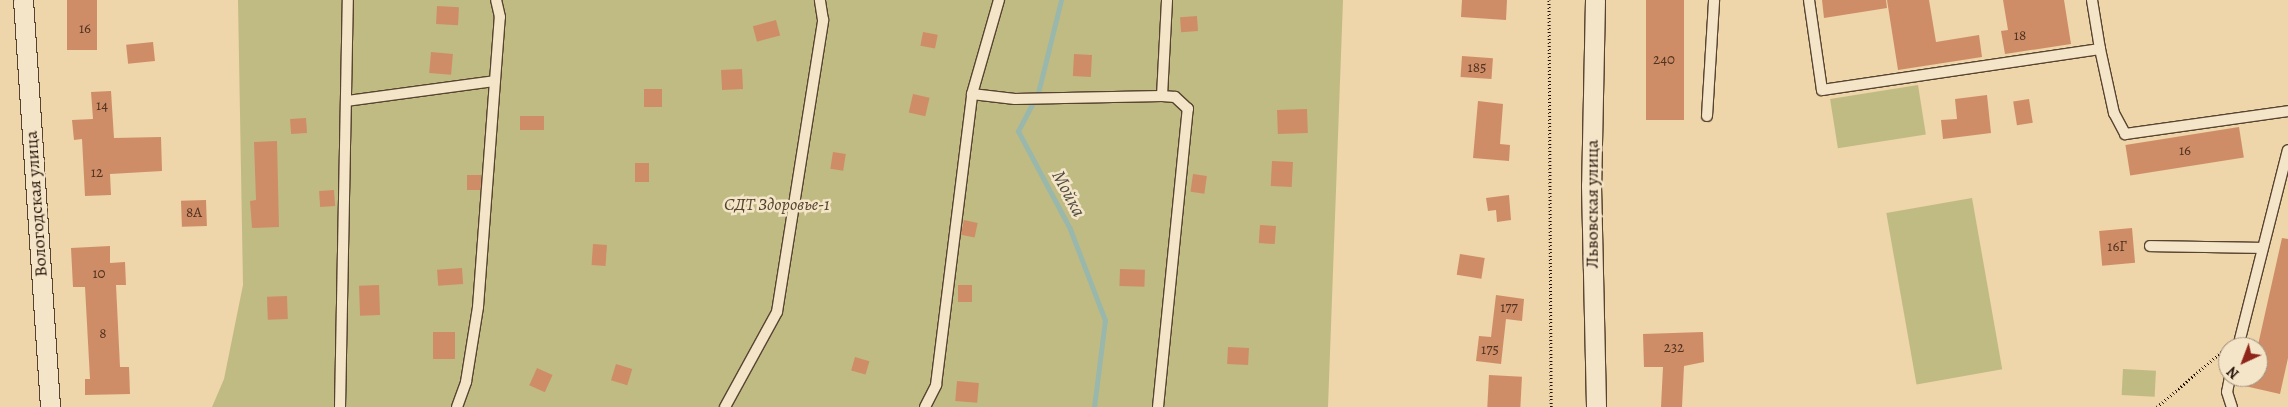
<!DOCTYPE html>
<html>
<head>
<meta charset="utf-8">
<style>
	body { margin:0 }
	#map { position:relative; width:2288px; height:407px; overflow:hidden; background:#eed5aa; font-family:Alegreya,serif }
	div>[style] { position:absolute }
	.green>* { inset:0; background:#c0bb83; transform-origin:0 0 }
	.stream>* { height:5px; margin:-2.5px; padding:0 2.5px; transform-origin:2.5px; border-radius:2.5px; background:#99b8ab }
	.building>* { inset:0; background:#cf8d67; transform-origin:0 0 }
	.path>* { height:3px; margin-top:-1.5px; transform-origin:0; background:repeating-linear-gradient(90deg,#251308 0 1px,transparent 0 3.5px) }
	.roads { filter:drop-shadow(1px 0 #574430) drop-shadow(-1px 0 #574430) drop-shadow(0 1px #574430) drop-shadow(0 -1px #574430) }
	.service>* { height:10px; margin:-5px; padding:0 5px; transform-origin:5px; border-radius:5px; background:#f4e4c8 }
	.minor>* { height:19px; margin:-9.5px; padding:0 9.5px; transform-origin:9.5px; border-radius:9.5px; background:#f4e4c8 }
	span { translate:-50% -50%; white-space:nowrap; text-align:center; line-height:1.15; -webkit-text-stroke:5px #f4e4c8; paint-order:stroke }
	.number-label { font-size:15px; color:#503220 }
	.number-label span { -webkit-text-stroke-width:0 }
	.street-label { font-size:18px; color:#251308 }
	.park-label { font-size:18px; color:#54452d; font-style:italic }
	.water-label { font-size:19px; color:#4e4d41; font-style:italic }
	.north { position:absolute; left:2218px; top:337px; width:50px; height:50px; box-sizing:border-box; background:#f4e4c8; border:1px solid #a1907b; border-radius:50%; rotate:223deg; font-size:14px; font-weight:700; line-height:20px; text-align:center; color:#251308 }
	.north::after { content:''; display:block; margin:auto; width:18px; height:22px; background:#8f2418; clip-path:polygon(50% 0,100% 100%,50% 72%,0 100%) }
</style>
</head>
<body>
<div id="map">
	<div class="green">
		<div style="clip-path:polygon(238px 0,1343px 0,1328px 407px,212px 407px,224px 379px,243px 285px)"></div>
		<div style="left:1918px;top:85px;width:50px;height:89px;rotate:81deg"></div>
		<div style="left:1972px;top:198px;width:174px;height:87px;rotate:80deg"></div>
		<div style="left:2123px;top:369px;width:33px;height:26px;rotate:3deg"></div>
	</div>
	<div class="stream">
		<div style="left:1061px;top:0;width:96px;rotate:103.9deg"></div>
		<div style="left:1038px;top:93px;width:43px;rotate:117.8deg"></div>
		<div style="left:1018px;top:131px;width:111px;rotate:62deg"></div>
		<div style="left:1070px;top:229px;width:97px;rotate:69deg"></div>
		<div style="left:1105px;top:320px;width:88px;rotate:97.2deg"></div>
	</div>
	<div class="building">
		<div style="left:67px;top:0;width:30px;height:50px"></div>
		<div style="clip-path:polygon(1462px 0,1507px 0,1506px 20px,1461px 17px)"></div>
		<div style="left:1646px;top:0;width:38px;height:120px"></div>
		<div style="clip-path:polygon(1822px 0,1886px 0,1887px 8px,1824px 18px)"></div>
		<div style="clip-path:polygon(1887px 0,1929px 0,1936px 42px,1979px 35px,1982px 57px,1898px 70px)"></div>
		<div style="clip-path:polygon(2003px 0,2064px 0,2071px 44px,2005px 54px,2001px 31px,2008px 30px)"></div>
		<div style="left:437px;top:6px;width:22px;height:18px;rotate:3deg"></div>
		<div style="left:1197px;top:16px;width:15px;height:17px;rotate:86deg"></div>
		<div style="left:776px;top:20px;width:16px;height:24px;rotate:75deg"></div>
		<div style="left:923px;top:32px;width:15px;height:14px;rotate:11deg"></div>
		<div style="left:153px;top:42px;width:19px;height:27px;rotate:84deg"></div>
		<div style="left:431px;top:52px;width:22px;height:21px;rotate:5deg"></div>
		<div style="left:1074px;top:54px;width:18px;height:22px;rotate:3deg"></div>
		<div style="left:1462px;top:56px;width:31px;height:21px;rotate:4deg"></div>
		<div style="left:742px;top:69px;width:20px;height:21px;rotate:87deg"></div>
		<div style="left:644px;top:89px;width:18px;height:18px"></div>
		<div style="clip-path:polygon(111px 91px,114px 138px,161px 137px,162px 171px,110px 174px,111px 195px,85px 196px,82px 139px,74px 140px,72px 120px,93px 119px,91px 92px)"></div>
		<div style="left:913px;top:94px;width:17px;height:19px;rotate:13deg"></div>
		<div style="clip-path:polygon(1987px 95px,1991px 133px,1943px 139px,1941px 120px,1957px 119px,1955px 99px)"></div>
		<div style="left:2029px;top:99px;width:24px;height:16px;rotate:81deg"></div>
		<div style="clip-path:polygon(1478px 101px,1503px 104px,1500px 144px,1510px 145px,1509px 161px,1473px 158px)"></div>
		<div style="left:1307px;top:109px;width:24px;height:30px;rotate:88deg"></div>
		<div style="left:520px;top:116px;width:24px;height:14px"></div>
		<div style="left:306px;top:118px;width:15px;height:16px;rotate:86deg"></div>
		<div style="left:2239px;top:127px;width:31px;height:115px;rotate:81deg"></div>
		<div style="clip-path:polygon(277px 141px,279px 227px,252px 228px,250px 201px,256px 200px,254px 142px)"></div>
		<div style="left:833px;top:152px;width:13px;height:17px;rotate:9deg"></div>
		<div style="left:1272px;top:161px;width:21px;height:25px;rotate:3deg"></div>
		<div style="left:635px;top:163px;width:14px;height:19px"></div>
		<div style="left:1193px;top:174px;width:14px;height:18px;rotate:8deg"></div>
		<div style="left:467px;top:175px;width:14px;height:15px"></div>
		<div style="left:334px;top:190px;width:16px;height:15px;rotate:86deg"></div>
		<div style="clip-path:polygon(1509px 195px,1511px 220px,1497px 222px,1496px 210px,1488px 211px,1486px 198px)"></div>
		<div style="left:206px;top:200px;width:26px;height:25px;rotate:88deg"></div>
		<div style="left:964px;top:220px;width:14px;height:15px;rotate:12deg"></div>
		<div style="left:1260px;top:225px;width:16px;height:18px;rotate:4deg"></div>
		<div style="left:2132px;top:228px;width:35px;height:33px;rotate:85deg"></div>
		<div style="clip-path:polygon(2282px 238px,2288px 239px,2288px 358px,2280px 394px,2236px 384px,2237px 377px,2258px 377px,2258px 345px)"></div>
		<div style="left:593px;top:244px;width:14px;height:21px;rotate:4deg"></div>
		<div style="clip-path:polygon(110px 246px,110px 263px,125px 262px,126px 285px,116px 285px,120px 367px,129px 367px,130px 394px,85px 395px,85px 379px,90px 379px,85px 287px,73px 287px,71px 248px)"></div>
		<div style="left:1460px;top:254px;width:25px;height:21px;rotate:9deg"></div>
		<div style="left:462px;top:268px;width:16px;height:25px;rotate:86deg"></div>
		<div style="left:1120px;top:269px;width:25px;height:17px;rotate:2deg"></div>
		<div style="left:379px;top:285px;width:30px;height:20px;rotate:88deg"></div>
		<div style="left:958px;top:285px;width:14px;height:17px"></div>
		<div style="clip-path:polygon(1496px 295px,1524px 299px,1522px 321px,1506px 319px,1501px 364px,1476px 361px,1479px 336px,1491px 337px)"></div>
		<div style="left:287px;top:296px;width:23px;height:20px;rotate:88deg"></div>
		<div style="left:433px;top:332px;width:22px;height:27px"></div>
		<div style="clip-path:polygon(1703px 332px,1704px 362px,1684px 366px,1682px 407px,1661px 407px,1663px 367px,1644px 367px,1643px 334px)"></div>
		<div style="left:1228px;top:347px;width:21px;height:17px;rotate:3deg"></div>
		<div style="left:855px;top:357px;width:15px;height:14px;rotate:16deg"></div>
		<div style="left:616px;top:364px;width:17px;height:17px;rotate:17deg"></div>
		<div style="left:537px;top:368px;width:17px;height:19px;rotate:24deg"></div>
		<div style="left:1489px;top:375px;width:33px;height:32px;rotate:3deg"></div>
		<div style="left:957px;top:381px;width:22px;height:20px;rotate:5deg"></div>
	</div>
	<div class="path">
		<div style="left:1549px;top:0;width:407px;rotate:89.7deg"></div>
		<div style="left:2157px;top:407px;width:89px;rotate:-40.5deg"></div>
	</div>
	<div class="roads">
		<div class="service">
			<div style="left:1809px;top:0;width:91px;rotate:81.8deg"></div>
			<div style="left:1822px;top:90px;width:281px;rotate:-8.4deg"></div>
			<div style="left:2100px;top:49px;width:50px;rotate:-99.3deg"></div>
			<div style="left:2100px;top:49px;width:66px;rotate:77.7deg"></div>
			<div style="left:2114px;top:113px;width:24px;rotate:62deg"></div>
			<div style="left:2125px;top:134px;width:165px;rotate:-8deg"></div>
			<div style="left:972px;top:94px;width:43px;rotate:6.6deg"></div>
			<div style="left:1015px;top:99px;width:147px;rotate:-1.2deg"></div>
			<div style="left:1162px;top:96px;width:96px;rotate:-87deg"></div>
			<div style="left:347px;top:101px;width:149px;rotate:-7.7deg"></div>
			<div style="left:1707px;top:116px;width:116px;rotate:-86.5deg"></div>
			<div style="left:2150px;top:246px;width:111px;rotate:1deg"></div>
			<div style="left:2238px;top:347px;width:203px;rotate:-75.8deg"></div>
			<div style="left:2230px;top:377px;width:15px;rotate:101deg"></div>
			<div style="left:2227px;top:392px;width:16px;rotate:72deg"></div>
			<div style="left:340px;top:407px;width:407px;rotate:-88.9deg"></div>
			<div style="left:457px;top:407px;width:27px;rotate:-70deg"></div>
			<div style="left:466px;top:382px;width:76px;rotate:-80.9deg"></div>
			<div style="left:478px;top:307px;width:291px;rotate:-85.7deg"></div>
			<div style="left:500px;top:17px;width:17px;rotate:-103deg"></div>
			<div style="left:725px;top:407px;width:108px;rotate:-61.3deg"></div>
			<div style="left:777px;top:312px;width:296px;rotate:-81deg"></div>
			<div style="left:823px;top:20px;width:20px;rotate:-99deg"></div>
			<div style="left:925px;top:407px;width:25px;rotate:-63deg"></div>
			<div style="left:936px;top:385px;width:293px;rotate:-82.9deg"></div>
			<div style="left:972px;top:94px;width:98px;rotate:-74deg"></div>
			<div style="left:1158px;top:407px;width:300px;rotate:-84.3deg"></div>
			<div style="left:1188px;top:109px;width:18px;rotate:-137deg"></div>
			<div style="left:1175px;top:97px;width:13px;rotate:-176deg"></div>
		</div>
		<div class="minor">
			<div style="left:23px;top:0;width:408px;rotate:86.2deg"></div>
			<div style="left:1595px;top:0;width:185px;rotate:91.2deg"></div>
			<div style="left:1591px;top:185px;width:222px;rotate:88.7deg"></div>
		</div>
	</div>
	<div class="number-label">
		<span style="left:85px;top:29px">16</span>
		<span style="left:2020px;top:36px">18</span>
		<span style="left:1664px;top:60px">240</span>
		<span style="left:1477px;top:68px">185</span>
		<span style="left:102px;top:106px">14</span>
		<span style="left:2185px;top:151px">16</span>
		<span style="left:97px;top:173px">12</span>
		<span style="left:194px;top:213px">8А</span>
		<span style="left:2117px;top:247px">16Г</span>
		<span style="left:99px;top:274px">10</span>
		<span style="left:1509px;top:308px">177</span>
		<span style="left:103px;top:334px">8</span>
		<span style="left:1674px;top:348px">232</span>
		<span style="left:1490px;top:350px">175</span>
	</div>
	<div class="street-label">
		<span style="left:36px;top:204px;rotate:-94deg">Вологодская улица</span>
		<span style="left:1592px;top:204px;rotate:-90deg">Львовская улица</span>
	</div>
	<div class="park-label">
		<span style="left:777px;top:204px">СДТ Здоровье-1</span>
	</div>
	<div class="water-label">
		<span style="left:1068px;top:194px;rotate:62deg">Мойка</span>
	</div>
	<div class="north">N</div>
</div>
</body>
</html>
